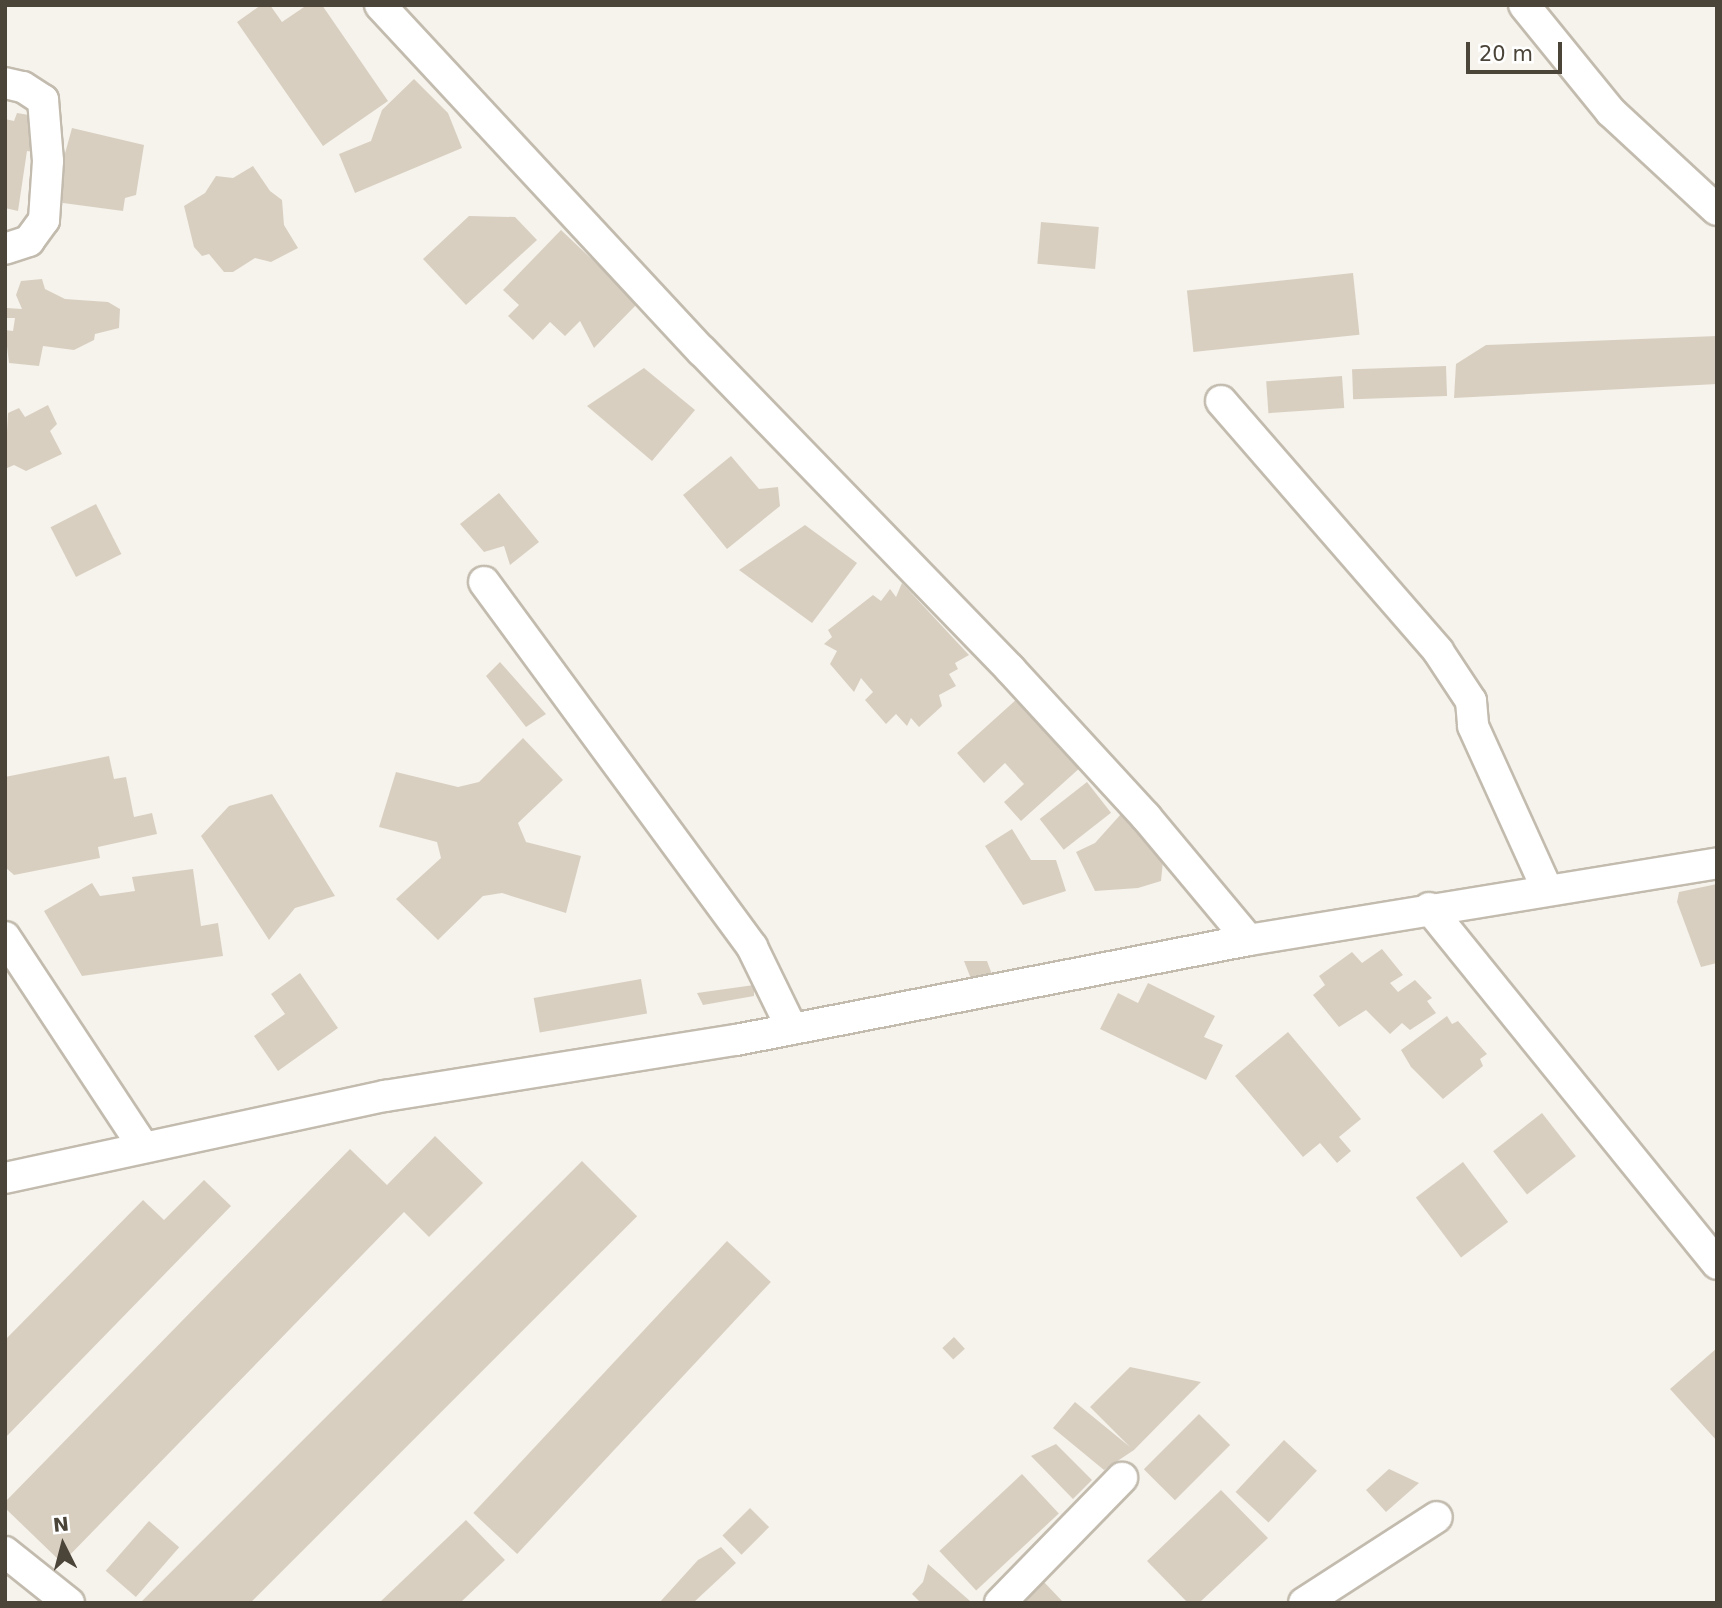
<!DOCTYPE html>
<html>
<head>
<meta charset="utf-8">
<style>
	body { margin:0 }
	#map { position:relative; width:1722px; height:1608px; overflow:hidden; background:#f6f3ec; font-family:"DejaVu Sans",sans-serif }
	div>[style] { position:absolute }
	.building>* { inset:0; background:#d8cfc1; transform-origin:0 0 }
	.roads { filter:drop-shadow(2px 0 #c2bbae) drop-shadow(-2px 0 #c2bbae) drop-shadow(0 2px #c2bbae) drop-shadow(0 -2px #c2bbae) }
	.minor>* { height:30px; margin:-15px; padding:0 15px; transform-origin:15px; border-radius:15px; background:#fff }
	span { translate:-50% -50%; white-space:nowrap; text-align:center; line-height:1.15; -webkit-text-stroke:6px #fff; paint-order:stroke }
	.frame { position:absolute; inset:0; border:7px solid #4b4439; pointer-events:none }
	.north { position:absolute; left:28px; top:1510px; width:70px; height:70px; -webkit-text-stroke:5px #fff; paint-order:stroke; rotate:354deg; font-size:19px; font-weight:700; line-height:28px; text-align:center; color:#4b4439 }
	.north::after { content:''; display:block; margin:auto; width:24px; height:32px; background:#4b4439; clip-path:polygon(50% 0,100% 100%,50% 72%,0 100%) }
	.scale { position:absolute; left:1466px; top:42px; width:96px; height:32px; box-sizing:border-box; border:4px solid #4b4439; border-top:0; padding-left:9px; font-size:21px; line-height:24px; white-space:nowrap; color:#4b4439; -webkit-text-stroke:5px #fff; paint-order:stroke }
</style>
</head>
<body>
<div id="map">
	<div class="building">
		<div style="clip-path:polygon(261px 5px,270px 5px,282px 22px,307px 5px,322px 5px,388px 101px,323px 146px,237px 22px)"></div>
		<div style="clip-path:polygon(414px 79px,448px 113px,462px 148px,355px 193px,339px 154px,371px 141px,382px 110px)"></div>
		<div style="clip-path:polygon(17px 113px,35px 116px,33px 152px,27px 151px,18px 211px,5px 208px,5px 119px,14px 121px)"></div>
		<div style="clip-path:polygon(72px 128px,144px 145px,136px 195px,125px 198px,123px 211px,63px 203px,62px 187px,56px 186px)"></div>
		<div style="clip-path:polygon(253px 166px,270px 191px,282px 200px,284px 225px,298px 248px,271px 262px,255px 258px,233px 272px,224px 272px,209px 254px,202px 256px,194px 247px,184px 206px,205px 193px,216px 176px,233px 178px)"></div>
		<div style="clip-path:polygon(469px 216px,515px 217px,537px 240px,466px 305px,423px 259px)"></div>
		<div style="left:1041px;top:222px;width:58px;height:42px;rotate:5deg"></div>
		<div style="clip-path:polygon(561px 230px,638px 303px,594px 348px,580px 321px,565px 336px,550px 322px,533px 340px,508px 316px,519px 305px,503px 290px)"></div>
		<div style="left:1353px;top:273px;width:62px;height:167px;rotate:84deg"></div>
		<div style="clip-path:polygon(42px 279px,45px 289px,65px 299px,108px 302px,120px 309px,119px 328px,95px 334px,94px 340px,74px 350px,43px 346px,39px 366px,9px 363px,5px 330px,13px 331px,15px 318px,5px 318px,7px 308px,22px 309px,16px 295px,21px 281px)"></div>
		<div style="clip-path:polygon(1717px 336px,1717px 384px,1454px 398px,1456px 364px,1486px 345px)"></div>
		<div style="left:1446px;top:366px;width:30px;height:94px;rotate:88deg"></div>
		<div style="clip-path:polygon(644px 368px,695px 410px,652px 461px,587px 406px)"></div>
		<div style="left:1342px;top:376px;width:32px;height:76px;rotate:86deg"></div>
		<div style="clip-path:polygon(48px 405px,57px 424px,50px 431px,62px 454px,26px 471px,14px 465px,5px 469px,8px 413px,19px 408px,25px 417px)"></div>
		<div style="clip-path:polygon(731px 456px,759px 489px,778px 487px,780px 506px,727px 549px,683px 495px)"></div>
		<div style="clip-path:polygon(499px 493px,539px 542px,510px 565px,504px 546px,484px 552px,460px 524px)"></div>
		<div style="left:96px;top:504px;width:56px;height:51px;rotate:63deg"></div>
		<div style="clip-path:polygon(805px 525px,857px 563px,812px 623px,739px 570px)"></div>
		<div style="clip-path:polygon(902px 583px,969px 655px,955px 663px,958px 669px,949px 674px,956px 686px,939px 695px,942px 706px,919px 727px,911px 718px,907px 726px,896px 714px,886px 724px,865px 700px,873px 692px,861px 678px,854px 692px,830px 664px,837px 651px,824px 644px,832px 637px,828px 630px,873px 595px,881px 601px,890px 589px,896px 597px)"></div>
		<div style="clip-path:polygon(500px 662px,546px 714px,526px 727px,486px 676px)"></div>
		<div style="clip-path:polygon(1019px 697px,1082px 766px,1021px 821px,1004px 802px,1024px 784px,1005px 763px,984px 783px,957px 753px)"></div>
		<div style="clip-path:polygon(523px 738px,563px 780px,518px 823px,526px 842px,581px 856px,566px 913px,502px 893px,483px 896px,438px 940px,396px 899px,441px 858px,437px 842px,379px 827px,396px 772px,458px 787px,479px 782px)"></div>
		<div style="clip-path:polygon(109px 756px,114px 779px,126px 777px,134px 817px,152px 813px,157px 834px,98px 847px,100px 858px,14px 875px,5px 867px,5px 777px)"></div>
		<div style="left:1087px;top:782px;width:39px;height:60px;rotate:52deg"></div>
		<div style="clip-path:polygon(272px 794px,335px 896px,295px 908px,269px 940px,201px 836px,229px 806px)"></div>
		<div style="clip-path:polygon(1121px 814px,1164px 851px,1161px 881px,1138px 888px,1095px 891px,1076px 852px,1095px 843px)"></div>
		<div style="clip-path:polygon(1012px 829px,1031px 860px,1056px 860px,1066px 891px,1023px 905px,985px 846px)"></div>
		<div style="clip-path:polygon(193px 869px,201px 926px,218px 923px,223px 956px,82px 976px,44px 911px,92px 883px,100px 896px,135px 891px,132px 877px)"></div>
		<div style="clip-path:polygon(1717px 884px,1717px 963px,1701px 967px,1677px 902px,1679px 892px)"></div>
		<div style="clip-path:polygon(1382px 949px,1403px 975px,1390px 983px,1398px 992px,1415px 980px,1432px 998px,1427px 1001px,1436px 1013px,1410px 1030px,1402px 1023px,1390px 1034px,1366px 1010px,1339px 1027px,1313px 995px,1325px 985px,1319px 976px,1352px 952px,1362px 963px)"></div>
		<div style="clip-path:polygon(964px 961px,987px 961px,993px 977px,973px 984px)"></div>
		<div style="clip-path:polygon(300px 973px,338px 1028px,278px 1071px,254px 1036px,285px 1014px,271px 994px)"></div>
		<div style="left:641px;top:979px;width:35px;height:109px;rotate:80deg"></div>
		<div style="clip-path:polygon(1148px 983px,1215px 1016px,1204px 1037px,1223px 1045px,1206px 1080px,1100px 1029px,1118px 993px,1138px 1003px)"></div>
		<div style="clip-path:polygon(754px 985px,754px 996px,703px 1005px,697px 993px)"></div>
		<div style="clip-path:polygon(1447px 1016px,1452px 1024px,1458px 1021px,1487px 1054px,1480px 1059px,1483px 1066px,1443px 1099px,1411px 1067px,1401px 1050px)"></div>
		<div style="clip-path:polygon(1288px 1032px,1361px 1119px,1339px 1137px,1351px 1151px,1337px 1163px,1320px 1143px,1303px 1157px,1235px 1076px)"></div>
		<div style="left:1542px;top:1113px;width:55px;height:62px;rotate:52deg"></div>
		<div style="clip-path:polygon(435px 1136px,483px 1183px,429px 1237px,404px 1212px,62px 1563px,5px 1508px,5px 1502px,350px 1149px,387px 1185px)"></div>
		<div style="left:582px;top:1161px;width:78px;height:626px;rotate:45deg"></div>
		<div style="left:1463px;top:1162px;width:75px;height:59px;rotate:53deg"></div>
		<div style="clip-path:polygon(204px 1180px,231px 1206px,5px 1438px,5px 1340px,143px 1200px,164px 1220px)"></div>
		<div style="left:727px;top:1241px;width:60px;height:372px;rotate:43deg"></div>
		<div style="left:954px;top:1337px;width:16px;height:16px;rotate:47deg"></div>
		<div style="clip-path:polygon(1717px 1348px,1717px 1441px,1670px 1389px)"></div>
		<div style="clip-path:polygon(1130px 1367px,1201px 1382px,1134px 1450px,1104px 1470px,1053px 1428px,1075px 1402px,1130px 1447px,1090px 1407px)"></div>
		<div style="left:1199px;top:1414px;width:44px;height:78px;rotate:45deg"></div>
		<div style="left:1284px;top:1440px;width:45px;height:71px;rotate:43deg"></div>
		<div style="clip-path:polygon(1056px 1444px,1092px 1480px,1073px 1499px,1031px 1456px)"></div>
		<div style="clip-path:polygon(1389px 1469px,1419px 1483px,1386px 1512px,1366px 1490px)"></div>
		<div style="left:1022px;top:1474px;width:54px;height:113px;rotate:47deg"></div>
		<div style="clip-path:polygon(1221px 1490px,1268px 1538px,1199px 1603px,1188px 1603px,1147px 1561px)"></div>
		<div style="left:750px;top:1508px;width:27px;height:39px;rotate:45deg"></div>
		<div style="clip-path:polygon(466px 1520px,505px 1560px,460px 1603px,379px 1603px)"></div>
		<div style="left:149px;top:1521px;width:40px;height:66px;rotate:41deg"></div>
		<div style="clip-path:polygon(721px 1547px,736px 1563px,693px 1603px,659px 1603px,698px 1560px)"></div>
		<div style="clip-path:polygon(928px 1564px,970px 1601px,968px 1603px,921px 1603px,912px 1594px,923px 1582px)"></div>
		<div style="clip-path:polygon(1043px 1581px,1064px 1603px,1020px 1603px)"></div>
	</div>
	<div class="roads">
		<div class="minor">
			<div style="left:380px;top:5px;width:473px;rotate:47.1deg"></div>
			<div style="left:702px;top:351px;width:443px;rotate:45.9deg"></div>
			<div style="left:1010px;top:669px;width:201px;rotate:47.4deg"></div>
			<div style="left:1146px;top:817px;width:160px;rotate:50.1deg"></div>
			<div style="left:1524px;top:5px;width:138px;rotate:50.9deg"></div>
			<div style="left:1611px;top:112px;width:144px;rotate:42.8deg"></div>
			<div style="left:5px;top:83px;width:18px;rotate:13deg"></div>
			<div style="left:23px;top:87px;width:24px;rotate:33deg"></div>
			<div style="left:43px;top:100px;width:61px;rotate:85.3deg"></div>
			<div style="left:48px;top:161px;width:59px;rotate:93.9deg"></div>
			<div style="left:44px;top:220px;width:26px;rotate:126deg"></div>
			<div style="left:29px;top:241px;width:25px;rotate:162deg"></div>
			<div style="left:1221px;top:401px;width:331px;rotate:49deg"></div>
			<div style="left:1438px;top:651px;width:60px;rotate:56.6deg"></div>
			<div style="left:1471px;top:701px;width:25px;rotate:85deg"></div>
			<div style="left:1473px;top:726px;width:179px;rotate:65.6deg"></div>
			<div style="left:484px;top:582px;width:453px;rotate:53.7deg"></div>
			<div style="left:752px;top:947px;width:91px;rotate:64deg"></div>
			<div style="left:1429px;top:908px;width:458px;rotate:51deg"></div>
			<div style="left:5px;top:937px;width:250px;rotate:56.6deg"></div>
			<div style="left:5px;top:1178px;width:389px;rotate:-12.2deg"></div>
			<div style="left:385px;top:1096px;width:355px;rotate:-9.1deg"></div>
			<div style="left:736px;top:1040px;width:523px;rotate:-11.03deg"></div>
			<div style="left:1249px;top:940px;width:474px;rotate:-9.3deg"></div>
			<div style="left:5px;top:1552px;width:82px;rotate:38.6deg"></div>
			<div style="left:1000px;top:1603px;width:175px;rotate:-45.7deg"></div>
			<div style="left:1304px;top:1603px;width:158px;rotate:-32.9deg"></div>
		</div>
	</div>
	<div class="frame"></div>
	<div class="north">N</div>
	<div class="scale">20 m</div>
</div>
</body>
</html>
